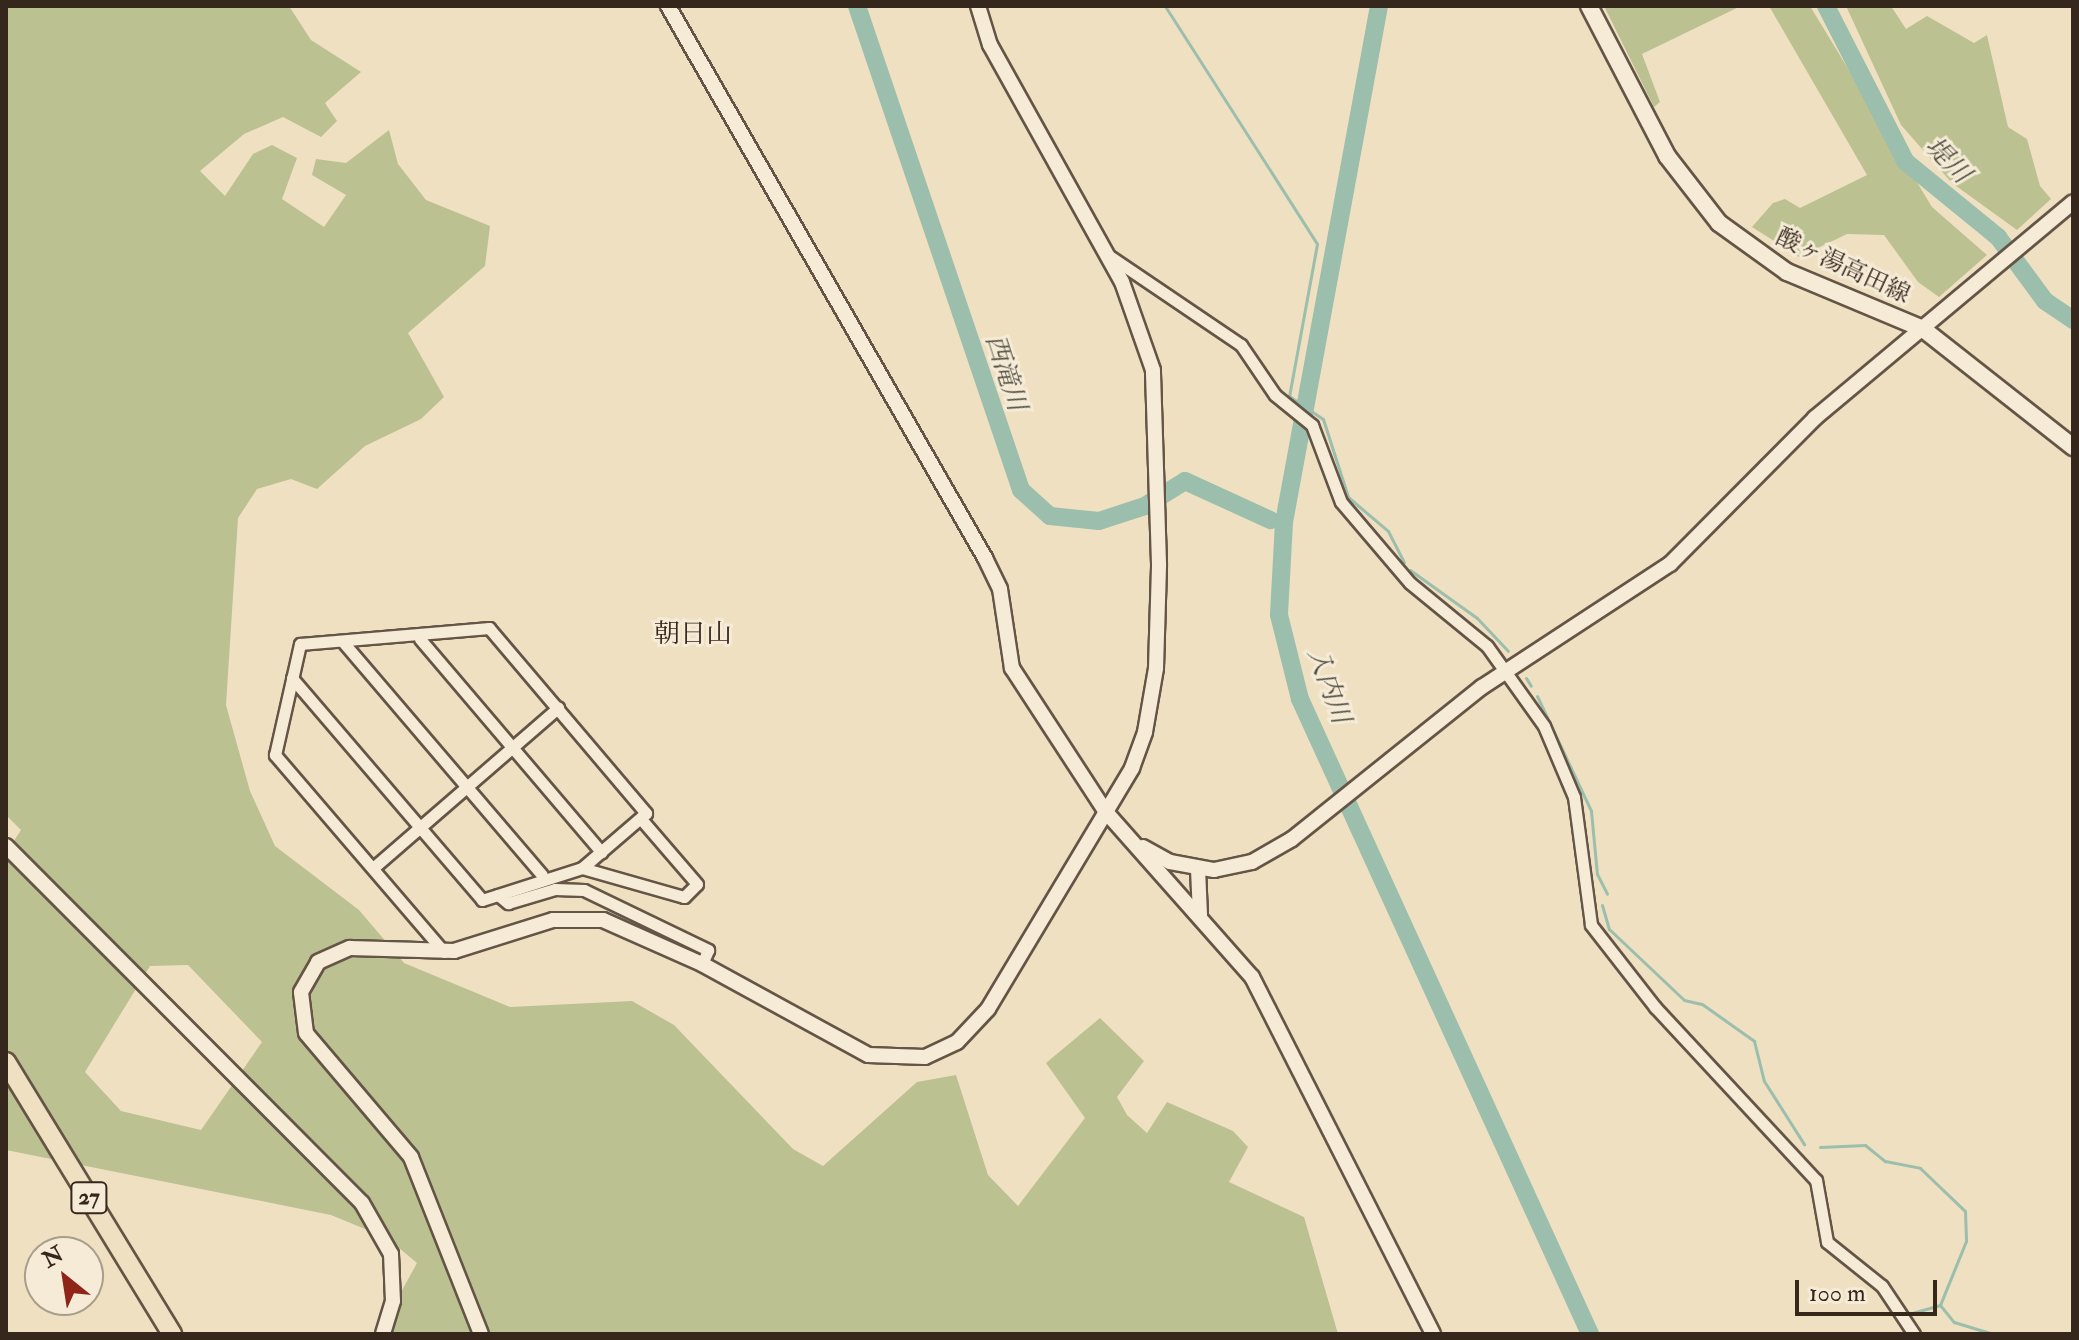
<!DOCTYPE html>
<html>
<head>
<meta charset="utf-8">
<style>
	body { margin:0 }
	#map { position:relative; width:2079px; height:1340px; overflow:hidden; background:#efe0c2; font-family:"IM FELL Double Pica","Noto Serif JP",serif }
	div>[style] { position:absolute }
	.green>* { inset:0; background:#bcc191 }
	.stream>* { height:3px; margin:-1.5px; padding:0 1.5px; transform-origin:1.5px; border-radius:1.5px; background:#9bbead }
	.river>* { height:18px; margin:-9px; padding:0 9px; transform-origin:9px; border-radius:9px; background:#9bbead }
	.roads { filter:drop-shadow(2px 0 #645546) drop-shadow(-2px 0 #645546) drop-shadow(0 2px #645546) drop-shadow(0 -2px #645546) }
	.minor>* { height:11px; margin:-5.5px; padding:0 5.5px; transform-origin:5.5px; border-radius:5.5px; background:#f5ebd7 }
	.tertiary>* { height:14px; margin:-7px; padding:0 7px; transform-origin:7px; border-radius:7px; background:#f5ebd7 }
	.secondary>* { height:16px; margin:-8px; padding:0 8px; transform-origin:8px; border-radius:8px; background:#f5ebd7 }
	.primary>* { height:18px; margin:-9px; padding:0 9px; transform-origin:9px; border-radius:9px; background:#efe0c2 }
	span { translate:-50% -50%; white-space:nowrap; text-align:center; line-height:1.15; -webkit-text-stroke:6px #f5ebd7; paint-order:stroke }
	.shield-label span { padding:2px 6px; background:#f5ebd7; border:2px solid; border-radius:6px; -webkit-text-stroke-width:0 }
	.shield-label { font-size:22px; color:#36271c; font-weight:700 }
	.street-label { font-size:24px; color:#36271c }
	.water-label { font-size:26px; color:#4f4d40; font-style:italic }
	.neighbourhood-label { font-size:26px; color:#36271c }
	.frame { position:absolute; inset:0; border:8px solid #36271c; pointer-events:none }
	.north { position:absolute; left:24px; top:1236px; width:80px; height:80px; box-sizing:border-box; background:#f5ebd7; border:2px solid #a99d8c; border-radius:50%; rotate:330deg; font-size:22px; font-weight:700; line-height:32px; text-align:center; color:#36271c }
	.north::after { content:''; display:block; margin:auto; width:28px; height:36px; background:#8f2418; clip-path:polygon(50% 0,100% 100%,50% 72%,0 100%) }
	.scale { position:absolute; left:1795px; top:1280px; width:142px; height:36px; box-sizing:border-box; border:4px solid #36271c; border-top:0; padding-left:10px; font-size:24px; line-height:28px; white-space:nowrap; color:#36271c; -webkit-text-stroke:6px #f5ebd7; paint-order:stroke }
</style>
</head>
<body>
<div id="map">
	<div class="green">
		<div style="clip-path:polygon(evenodd,6px 6px,289px 6px,311px 40px,361px 72px,325px 103px,337px 121px,321px 137px,283px 117px,244px 134px,200px 171px,225px 196px,253px 154px,272px 145px,297px 158px,282px 199px,324px 227px,346px 195px,312px 175px,316px 159px,346px 163px,389px 130px,398px 164px,426px 200px,490px 226px,485px 266px,408px 333px,444px 397px,421px 419px,365px 446px,317px 489px,291px 479px,257px 489px,238px 518px,226px 705px,250px 791px,275px 846px,359px 910px,404px 963px,510px 1007px,632px 1001px,674px 1025px,793px 1149px,823px 1166px,917px 1082px,956px 1075px,988px 1175px,1018px 1206px,1085px 1118px,1046px 1063px,1100px 1018px,1144px 1061px,1117px 1097px,1127px 1115px,1147px 1133px,1167px 1102px,1233px 1131px,1248px 1147px,1229px 1182px,1304px 1217px,1338px 1334px,378px 1334px,417px 1263px,387px 1238px,331px 1215px,6px 1150px,6px 853px,21px 830px,6px 815px,6px 6px,188px 965px,262px 1042px,201px 1130px,121px 1111px,85px 1072px,150px 966px,188px 965px)"></div>
		<div style="clip-path:polygon(1604px 6px,1741px 6px,1642px 54px,1660px 102px,1654px 107px)"></div>
		<div style="clip-path:polygon(1769px 6px,1810px 6px,1932px 207px,1987px 255px,1939px 297px,1918px 282px,1884px 235px,1847px 234px,1799px 257px,1752px 227px,1773px 203px,1785px 199px,1800px 208px,1867px 175px)"></div>
		<div style="clip-path:polygon(1846px 6px,1891px 6px,1906px 29px,1927px 16px,1974px 43px,1987px 35px,2008px 127px,2027px 139px,2040px 186px,2051px 199px,2017px 230px,1952px 183px,1901px 125px)"></div>
	</div>
	<div class="stream">
		<div style="left:1165px;top:6px;width:282px;rotate:57.4deg"></div>
		<div style="left:1317px;top:244px;width:155px;rotate:100.4deg"></div>
		<div style="left:1289px;top:396px;width:41px;rotate:34.1deg"></div>
		<div style="left:1323px;top:419px;width:82px;rotate:72.2deg"></div>
		<div style="left:1348px;top:497px;width:52px;rotate:40.4deg"></div>
		<div style="left:1388px;top:531px;width:35px;rotate:63deg"></div>
		<div style="left:1410px;top:570px;width:82px;rotate:35.6deg"></div>
		<div style="left:1477px;top:618px;width:45px;rotate:46.8deg"></div>
		<div style="left:1526px;top:678px;width:9px;rotate:58deg"></div>
		<div style="left:1537px;top:696px;width:127px;rotate:64.8deg"></div>
		<div style="left:1591px;top:811px;width:63px;rotate:84.6deg"></div>
		<div style="left:1597px;top:874px;width:22px;rotate:63deg"></div>
		<div style="left:1602px;top:905px;width:25px;rotate:74deg"></div>
		<div style="left:1609px;top:929px;width:103px;rotate:43.4deg"></div>
		<div style="left:1684px;top:1000px;width:18px;rotate:13deg"></div>
		<div style="left:1702px;top:1004px;width:64px;rotate:35.4deg"></div>
		<div style="left:1754px;top:1041px;width:41px;rotate:76deg"></div>
		<div style="left:1764px;top:1081px;width:75px;rotate:57.6deg"></div>
		<div style="left:1820px;top:1147px;width:45px;rotate:-2.5deg"></div>
		<div style="left:1865px;top:1145px;width:26px;rotate:39deg"></div>
		<div style="left:1885px;top:1161px;width:36px;rotate:11deg"></div>
		<div style="left:1920px;top:1168px;width:62px;rotate:43.7deg"></div>
		<div style="left:1965px;top:1211px;width:30px;rotate:88deg"></div>
		<div style="left:1966px;top:1241px;width:69px;rotate:112.1deg"></div>
		<div style="left:1940px;top:1305px;width:29px;rotate:164deg"></div>
		<div style="left:1940px;top:1305px;width:22px;rotate:51deg"></div>
		<div style="left:1954px;top:1322px;width:41px;rotate:17.1deg"></div>
	</div>
	<div class="river">
		<div style="left:857px;top:6px;width:511px;rotate:71.28deg"></div>
		<div style="left:1021px;top:490px;width:39px;rotate:42deg"></div>
		<div style="left:1050px;top:516px;width:49px;rotate:5.8deg"></div>
		<div style="left:1099px;top:521px;width:48px;rotate:-18.1deg"></div>
		<div style="left:1145px;top:506px;width:47px;rotate:-32deg"></div>
		<div style="left:1185px;top:481px;width:94px;rotate:24.6deg"></div>
		<div style="left:1379px;top:6px;width:525px;rotate:100.43deg"></div>
		<div style="left:1284px;top:522px;width:93px;rotate:93.1deg"></div>
		<div style="left:1279px;top:615px;width:87px;rotate:76deg"></div>
		<div style="left:1300px;top:699px;width:698px;rotate:65.45deg"></div>
		<div style="left:1826px;top:6px;width:175px;rotate:62.9deg"></div>
		<div style="left:1906px;top:162px;width:119px;rotate:39.2deg"></div>
		<div style="left:1998px;top:237px;width:79px;rotate:53.7deg"></div>
		<div style="left:2045px;top:301px;width:34px;rotate:34deg"></div>
	</div>
	<div class="roads">
		<div class="minor">
			<div style="left:1111px;top:257px;width:157px;rotate:34.1deg"></div>
			<div style="left:1241px;top:345px;width:60px;rotate:55.8deg"></div>
			<div style="left:1275px;top:395px;width:48px;rotate:39deg"></div>
			<div style="left:1312px;top:425px;width:82px;rotate:69.4deg"></div>
			<div style="left:1341px;top:502px;width:106px;rotate:49.6deg"></div>
			<div style="left:1410px;top:583px;width:99px;rotate:39.3deg"></div>
			<div style="left:1487px;top:646px;width:98px;rotate:54.5deg"></div>
			<div style="left:1544px;top:726px;width:77px;rotate:67.1deg"></div>
			<div style="left:1574px;top:797px;width:129px;rotate:82.4deg"></div>
			<div style="left:1591px;top:925px;width:104px;rotate:52deg"></div>
			<div style="left:1655px;top:1007px;width:236px;rotate:47.1deg"></div>
			<div style="left:1816px;top:1180px;width:63px;rotate:79.9deg"></div>
			<div style="left:1827px;top:1242px;width:70px;rotate:38.7deg"></div>
			<div style="left:1882px;top:1286px;width:58px;rotate:56.3deg"></div>
			<div style="left:420px;top:639px;width:280px;rotate:49.6deg"></div>
			<div style="left:343px;top:642px;width:306px;rotate:49.5deg"></div>
			<div style="left:292px;top:678px;width:292px;rotate:49.4deg"></div>
			<div style="left:482px;top:900px;width:105px;rotate:-17.7deg"></div>
			<div style="left:582px;top:868px;width:106px;rotate:15.9deg"></div>
			<div style="left:684px;top:897px;width:18px;rotate:-45deg"></div>
			<div style="left:697px;top:884px;width:86px;rotate:-130.7deg"></div>
			<div style="left:373px;top:868px;width:245px;rotate:-40.9deg"></div>
			<div style="left:498px;top:895px;width:13px;rotate:39deg"></div>
			<div style="left:508px;top:903px;width:49px;rotate:-16.6deg"></div>
			<div style="left:555px;top:889px;width:29px;rotate:2deg"></div>
			<div style="left:584px;top:890px;width:138px;rotate:25.8deg"></div>
			<div style="left:708px;top:950px;width:15px;rotate:113deg"></div>
			<div style="left:444px;top:952px;width:260px;rotate:-130.6deg"></div>
			<div style="left:275px;top:755px;width:114px;rotate:-77.3deg"></div>
			<div style="left:300px;top:644px;width:190px;rotate:-4.8deg"></div>
			<div style="left:489px;top:628px;width:243px;rotate:49.7deg"></div>
			<div style="left:646px;top:813px;width:84px;rotate:139.3deg"></div>
		</div>
		<div class="tertiary">
			<div style="left:668px;top:6px;width:637px;rotate:60.13deg"></div>
			<div style="left:985px;top:558px;width:34px;rotate:64deg"></div>
			<div style="left:1000px;top:589px;width:80px;rotate:81.4deg"></div>
			<div style="left:1012px;top:668px;width:172px;rotate:56.9deg"></div>
			<div style="left:1106px;top:812px;width:220px;rotate:48.5deg"></div>
			<div style="left:1252px;top:977px;width:400px;rotate:63.1deg"></div>
			<div style="left:6px;top:846px;width:504px;rotate:45.08deg"></div>
			<div style="left:362px;top:1203px;width:59px;rotate:60.4deg"></div>
			<div style="left:391px;top:1254px;width:47px;rotate:87.6deg"></div>
			<div style="left:393px;top:1301px;width:34px;rotate:107deg"></div>
			<div style="left:1143px;top:847px;width:31px;rotate:29deg"></div>
			<div style="left:1170px;top:862px;width:45px;rotate:10.3deg"></div>
			<div style="left:1214px;top:870px;width:39px;rotate:-12deg"></div>
			<div style="left:1252px;top:862px;width:46px;rotate:-29.9deg"></div>
			<div style="left:1292px;top:839px;width:243px;rotate:-38.7deg"></div>
			<div style="left:1482px;top:687px;width:225px;rotate:-33.2deg"></div>
			<div style="left:1670px;top:564px;width:206px;rotate:-45.2deg"></div>
			<div style="left:1815px;top:418px;width:336px;rotate:-39.9deg"></div>
			<div style="left:1198px;top:869px;width:46px;rotate:87.5deg"></div>
			<div style="left:481px;top:1334px;width:190px;rotate:-111.6deg"></div>
			<div style="left:411px;top:1157px;width:162px;rotate:-130.3deg"></div>
			<div style="left:306px;top:1033px;width:41px;rotate:-97deg"></div>
			<div style="left:301px;top:992px;width:34px;rotate:-60deg"></div>
			<div style="left:318px;top:962px;width:35px;rotate:-24deg"></div>
			<div style="left:350px;top:948px;width:104px;rotate:1.7deg"></div>
			<div style="left:454px;top:951px;width:104px;rotate:-17.4deg"></div>
			<div style="left:553px;top:920px;width:50px"></div>
			<div style="left:603px;top:920px;width:108px;rotate:24deg"></div>
			<div style="left:702px;top:964px;width:189px;rotate:28.7deg"></div>
			<div style="left:868px;top:1055px;width:57px;rotate:2deg"></div>
			<div style="left:925px;top:1057px;width:35px;rotate:-25deg"></div>
			<div style="left:957px;top:1042px;width:45px;rotate:-46.8deg"></div>
			<div style="left:988px;top:1009px;width:281px;rotate:-59.1deg"></div>
			<div style="left:1132px;top:768px;width:38px;rotate:-70deg"></div>
			<div style="left:1145px;top:732px;width:65px;rotate:-80.2deg"></div>
			<div style="left:1156px;top:668px;width:104px;rotate:-88.3deg"></div>
			<div style="left:1159px;top:564px;width:194px;rotate:-91.8deg"></div>
			<div style="left:1153px;top:370px;width:93px;rotate:-109.4deg"></div>
			<div style="left:1122px;top:282px;width:271px;rotate:-119.1deg"></div>
			<div style="left:990px;top:45px;width:41px;rotate:-107.1deg"></div>
		</div>
		<div class="secondary">
			<div style="left:1589px;top:6px;width:169px;rotate:62.5deg"></div>
			<div style="left:1667px;top:156px;width:85px;rotate:52.2deg"></div>
			<div style="left:1719px;top:223px;width:84px;rotate:35.8deg"></div>
			<div style="left:1787px;top:272px;width:147px;rotate:22.7deg"></div>
			<div style="left:1923px;top:329px;width:191px;rotate:38.2deg"></div>
		</div>
		<div class="primary">
			<div style="left:6px;top:1062px;width:319px;rotate:58.6deg"></div>
		</div>
	</div>
	<div class="shield-label">
		<span style="left:89px;top:1198px">27</span>
	</div>
	<div class="street-label">
		<span style="left:1843px;top:266px;rotate:25deg">酸ヶ湯高田線</span>
	</div>
	<div class="water-label">
		<span style="left:1947px;top:161px;rotate:45deg">堤川</span>
		<span style="left:1005px;top:373px;rotate:72deg">西滝川</span>
		<span style="left:1328px;top:686px;rotate:70deg">入内川</span>
	</div>
	<div class="neighbourhood-label">
		<span style="left:693px;top:635px">朝日山</span>
	</div>
	<div class="frame"></div>
	<div class="north">N</div>
	<div class="scale">100 m</div>
</div>
</body>
</html>
